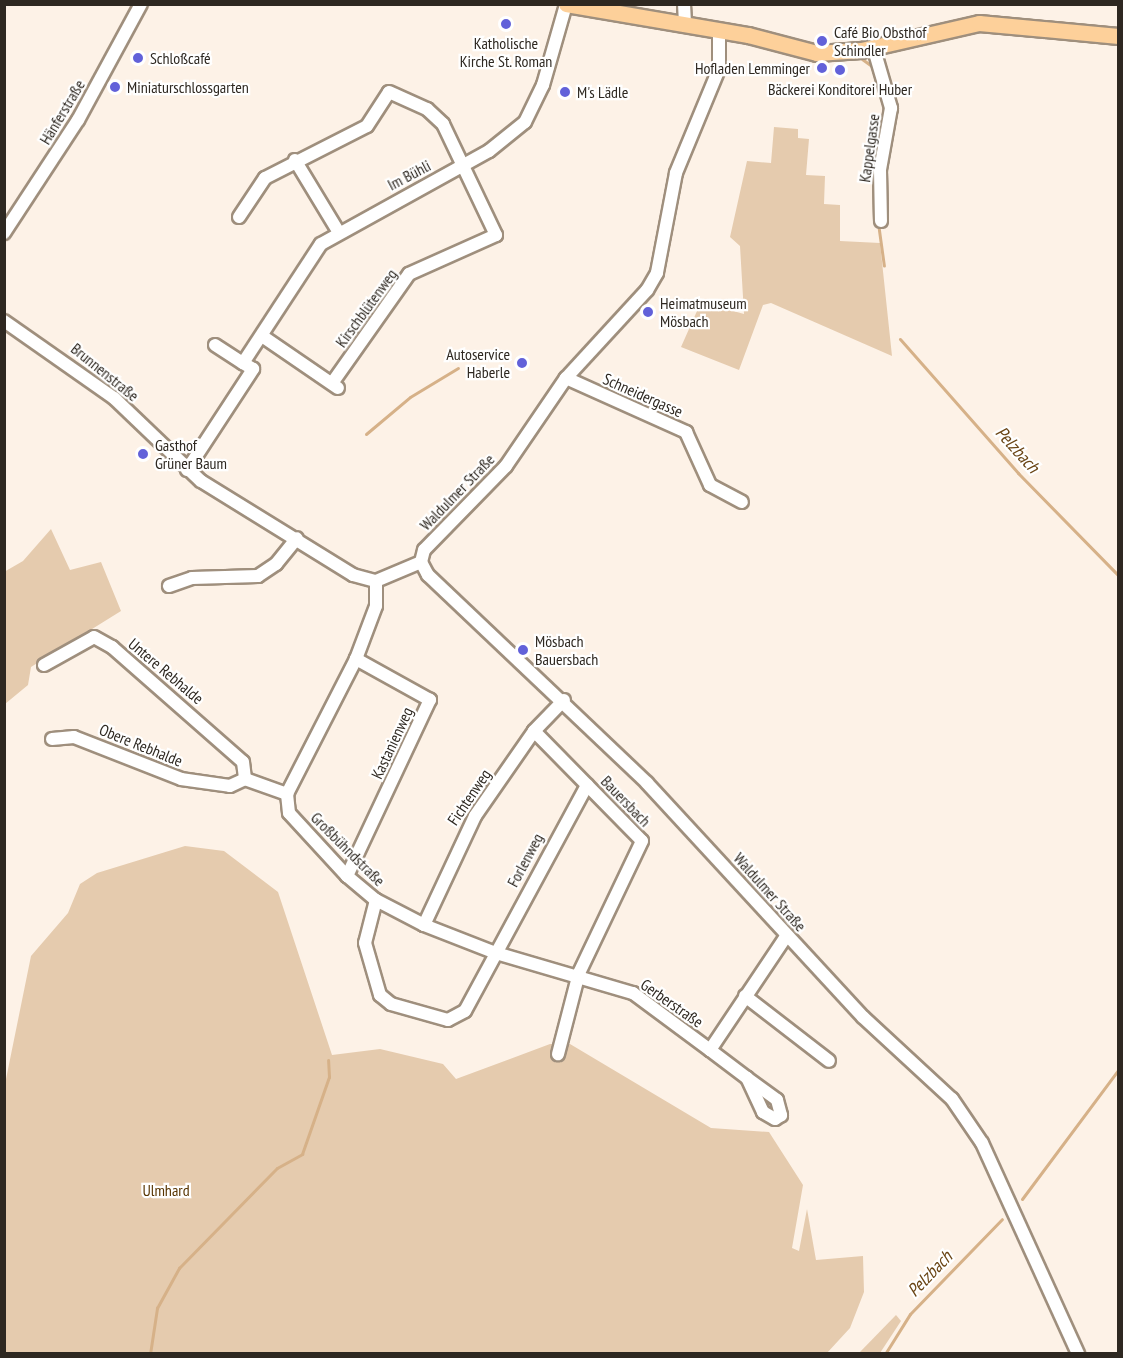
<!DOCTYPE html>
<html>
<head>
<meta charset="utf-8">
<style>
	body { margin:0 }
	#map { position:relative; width:1123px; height:1358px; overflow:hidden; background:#fdf2e7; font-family:"PT Sans Narrow",sans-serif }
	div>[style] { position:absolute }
	.green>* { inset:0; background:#e5cbae }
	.stream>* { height:3px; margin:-1.5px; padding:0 1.5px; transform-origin:1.5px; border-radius:1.5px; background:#d6b188 }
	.roads { filter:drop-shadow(2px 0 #9f8f7d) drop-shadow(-2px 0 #9f8f7d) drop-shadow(0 2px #9f8f7d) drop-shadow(0 -2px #9f8f7d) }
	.minor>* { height:12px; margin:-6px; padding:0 6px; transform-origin:6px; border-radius:6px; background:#fff }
	.major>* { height:15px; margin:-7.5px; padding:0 7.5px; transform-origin:7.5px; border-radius:7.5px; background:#fdd09a }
	.dots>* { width:16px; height:16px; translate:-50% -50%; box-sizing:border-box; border:3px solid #fff; border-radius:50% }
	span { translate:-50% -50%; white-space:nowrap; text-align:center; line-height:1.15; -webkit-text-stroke:4.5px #fff; paint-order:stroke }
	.poi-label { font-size:16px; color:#2e2821 }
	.left { translate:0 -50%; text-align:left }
	.right { translate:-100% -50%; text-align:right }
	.street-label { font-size:16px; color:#2e2821 }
	.park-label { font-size:16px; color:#573400 }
	.water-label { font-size:18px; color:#6a4515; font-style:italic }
	.frame { position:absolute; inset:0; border:6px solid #2e2821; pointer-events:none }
</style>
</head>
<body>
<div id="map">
	<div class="green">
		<div style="clip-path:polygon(774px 127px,798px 129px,798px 138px,809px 139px,806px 175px,825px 176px,824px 204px,840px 205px,840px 241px,880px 243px,892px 356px,771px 303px,763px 305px,739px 370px,681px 347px,701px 302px,744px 314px,740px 246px,730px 237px,747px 161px,771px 163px)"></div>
		<div style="clip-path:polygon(51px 529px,70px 570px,101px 562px,121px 611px,31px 667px,28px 685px,5px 704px,4px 572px,23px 561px)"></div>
		<div style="clip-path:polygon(185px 846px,224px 851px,278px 892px,332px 1055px,380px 1049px,443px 1064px,456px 1079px,550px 1044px,570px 1044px,711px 1128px,769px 1132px,803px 1185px,792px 1248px,799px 1251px,807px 1209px,816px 1260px,863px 1256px,864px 1292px,850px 1328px,827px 1353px,5px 1354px,5px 1084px,31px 956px,68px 913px,80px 884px,97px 873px)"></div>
		<div style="clip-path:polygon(896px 1315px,901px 1321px,880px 1353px,859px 1353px)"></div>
	</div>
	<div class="stream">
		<div style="left:862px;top:59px;width:14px;rotate:36deg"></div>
		<div style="left:878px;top:223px;width:43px;rotate:82.1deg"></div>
		<div style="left:900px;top:339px;width:179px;rotate:48.6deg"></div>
		<div style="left:1018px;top:473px;width:143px;rotate:45.6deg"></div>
		<div style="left:366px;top:434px;width:57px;rotate:-40.1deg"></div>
		<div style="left:410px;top:397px;width:56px;rotate:-31.1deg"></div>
		<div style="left:1022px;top:1199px;width:161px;rotate:-53.3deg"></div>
		<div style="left:150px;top:1354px;width:47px;rotate:-81.3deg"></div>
		<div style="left:157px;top:1308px;width:46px;rotate:-61.2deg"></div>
		<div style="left:179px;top:1268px;width:140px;rotate:-45.6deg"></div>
		<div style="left:277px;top:1168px;width:29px;rotate:-29deg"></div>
		<div style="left:302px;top:1154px;width:82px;rotate:-70.7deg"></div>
		<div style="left:329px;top:1077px;width:17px;rotate:-93deg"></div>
		<div style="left:885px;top:1354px;width:47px;rotate:-58deg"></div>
		<div style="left:910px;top:1314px;width:132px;rotate:-45.9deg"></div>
	</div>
	<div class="roads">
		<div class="minor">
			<div style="left:684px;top:4px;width:22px;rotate:87deg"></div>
			<div style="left:719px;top:31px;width:38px;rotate:90deg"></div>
			<div style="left:719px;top:69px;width:113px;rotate:112.5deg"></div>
			<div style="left:676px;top:173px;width:102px;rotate:100.8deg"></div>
			<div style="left:657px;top:273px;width:20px;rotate:120deg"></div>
			<div style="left:647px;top:290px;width:120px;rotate:132.6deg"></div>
			<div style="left:566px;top:378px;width:107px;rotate:124.3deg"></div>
			<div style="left:506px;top:466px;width:117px;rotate:134.3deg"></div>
			<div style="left:424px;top:550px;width:12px;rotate:104deg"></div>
			<div style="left:421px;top:562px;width:15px;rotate:62deg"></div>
			<div style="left:428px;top:575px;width:302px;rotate:43.5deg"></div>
			<div style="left:647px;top:783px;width:318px;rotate:47.3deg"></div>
			<div style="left:863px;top:1017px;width:121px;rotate:42.7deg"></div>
			<div style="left:952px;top:1099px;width:53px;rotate:55.7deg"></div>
			<div style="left:982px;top:1143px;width:232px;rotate:65.5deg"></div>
			<div style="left:873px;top:46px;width:65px;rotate:73.8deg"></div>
			<div style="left:891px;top:108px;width:63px;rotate:100.1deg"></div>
			<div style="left:880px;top:170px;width:51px;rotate:88.9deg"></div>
			<div style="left:295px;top:160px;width:83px;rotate:58.8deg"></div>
			<div style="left:239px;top:217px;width:47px;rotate:-56.3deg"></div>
			<div style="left:265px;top:178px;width:114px;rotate:-27deg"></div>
			<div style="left:367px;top:126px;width:40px;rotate:-57.1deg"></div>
			<div style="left:389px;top:92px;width:42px;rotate:24.1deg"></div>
			<div style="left:427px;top:109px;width:22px;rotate:43deg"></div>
			<div style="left:443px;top:124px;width:123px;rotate:64.5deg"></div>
			<div style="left:496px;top:235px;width:95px;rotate:155.9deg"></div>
			<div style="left:409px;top:274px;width:133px;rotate:125.2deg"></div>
			<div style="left:4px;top:233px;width:135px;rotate:-56.8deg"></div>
			<div style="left:78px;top:120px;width:132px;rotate:-61.5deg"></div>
			<div style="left:4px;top:321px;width:134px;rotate:35deg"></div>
			<div style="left:114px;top:398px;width:120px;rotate:43.7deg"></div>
			<div style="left:201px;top:481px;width:179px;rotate:31.7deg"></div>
			<div style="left:353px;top:575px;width:24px;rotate:15deg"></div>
			<div style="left:376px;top:581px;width:49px;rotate:-22.9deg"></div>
			<div style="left:262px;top:336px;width:92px;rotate:34.4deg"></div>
			<div style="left:215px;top:345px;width:33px;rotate:33deg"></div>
			<div style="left:566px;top:378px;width:132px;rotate:24.2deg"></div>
			<div style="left:686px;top:432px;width:58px;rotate:65.6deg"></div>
			<div style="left:710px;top:485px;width:36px;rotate:28deg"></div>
			<div style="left:187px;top:470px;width:121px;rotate:-56.8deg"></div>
			<div style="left:253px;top:369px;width:12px;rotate:-149deg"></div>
			<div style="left:243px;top:363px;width:142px;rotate:-56.8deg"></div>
			<div style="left:321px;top:244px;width:192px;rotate:-29deg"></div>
			<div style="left:489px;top:151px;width:46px;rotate:-38.9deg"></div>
			<div style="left:525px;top:122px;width:41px;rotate:-64.1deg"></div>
			<div style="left:543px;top:85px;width:83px;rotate:-74deg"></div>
			<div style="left:376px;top:581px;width:25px;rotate:90deg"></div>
			<div style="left:376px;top:606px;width:57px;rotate:110.7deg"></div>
			<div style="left:356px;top:659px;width:152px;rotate:117.1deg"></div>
			<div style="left:287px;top:794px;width:19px;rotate:84deg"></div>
			<div style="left:289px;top:813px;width:86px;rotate:47.4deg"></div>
			<div style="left:347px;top:876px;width:38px;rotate:40deg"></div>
			<div style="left:376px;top:900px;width:54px;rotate:27.5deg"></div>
			<div style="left:424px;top:925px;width:77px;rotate:21.3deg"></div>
			<div style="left:496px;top:953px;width:143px;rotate:16.3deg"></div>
			<div style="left:633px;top:993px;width:96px;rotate:36.5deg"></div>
			<div style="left:710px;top:1050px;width:138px;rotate:-56.2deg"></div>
			<div style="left:169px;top:586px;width:24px;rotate:-19deg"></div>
			<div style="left:192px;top:578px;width:66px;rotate:-1.7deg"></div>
			<div style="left:258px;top:576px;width:22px;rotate:-34deg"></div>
			<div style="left:276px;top:564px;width:33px;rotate:-51deg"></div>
			<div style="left:44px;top:665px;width:57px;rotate:-29.2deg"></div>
			<div style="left:94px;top:637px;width:21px;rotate:29deg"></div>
			<div style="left:112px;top:647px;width:174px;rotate:41.3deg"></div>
			<div style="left:243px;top:762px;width:17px;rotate:83deg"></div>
			<div style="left:534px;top:731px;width:154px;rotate:45.5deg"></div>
			<div style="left:642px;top:841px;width:146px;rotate:115.5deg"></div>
			<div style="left:579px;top:973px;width:84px;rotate:104.5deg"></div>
			<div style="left:52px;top:739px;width:22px;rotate:-5deg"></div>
			<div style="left:74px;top:737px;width:115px;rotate:21.4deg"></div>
			<div style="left:181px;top:779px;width:49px;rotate:8.1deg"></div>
			<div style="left:230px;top:786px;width:17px;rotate:-25deg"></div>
			<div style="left:245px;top:779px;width:45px;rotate:19.7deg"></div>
			<div style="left:347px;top:876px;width:195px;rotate:-64.8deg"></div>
			<div style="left:430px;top:700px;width:85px;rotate:-151deg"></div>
			<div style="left:376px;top:900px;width:44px;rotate:104.3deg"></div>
			<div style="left:365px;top:943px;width:54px;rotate:73.9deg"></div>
			<div style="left:380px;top:995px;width:14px;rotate:39deg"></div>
			<div style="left:391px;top:1004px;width:59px;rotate:15.7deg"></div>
			<div style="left:448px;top:1020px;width:19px;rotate:-28deg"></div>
			<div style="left:465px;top:1011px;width:257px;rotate:-61.6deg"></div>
			<div style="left:424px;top:925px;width:120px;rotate:-64.9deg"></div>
			<div style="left:475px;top:816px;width:103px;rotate:-55.2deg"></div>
			<div style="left:534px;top:731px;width:43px;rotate:-45.9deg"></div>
			<div style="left:745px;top:996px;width:106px;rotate:37.7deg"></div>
			<div style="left:710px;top:1050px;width:46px;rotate:37.1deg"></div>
			<div style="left:747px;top:1078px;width:37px;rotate:36deg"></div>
			<div style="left:777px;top:1100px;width:16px;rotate:75deg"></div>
			<div style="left:781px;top:1115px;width:7px;rotate:146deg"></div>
			<div style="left:775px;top:1119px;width:14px;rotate:-150deg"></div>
			<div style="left:763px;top:1112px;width:38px;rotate:-115deg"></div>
		</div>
		<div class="major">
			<div style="left:566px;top:4px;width:185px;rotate:9.7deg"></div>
			<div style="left:748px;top:35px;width:71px;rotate:14.6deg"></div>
			<div style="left:817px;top:53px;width:44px;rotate:-3.9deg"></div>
			<div style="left:861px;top:50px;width:121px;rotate:-12.9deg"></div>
			<div style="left:979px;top:23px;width:140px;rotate:5.3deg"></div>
		</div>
	</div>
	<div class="dots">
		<div style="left:506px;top:24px;background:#6261d9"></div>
		<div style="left:822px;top:41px;background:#6261d9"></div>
		<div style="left:138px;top:58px;background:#6261d9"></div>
		<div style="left:822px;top:68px;background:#6261d9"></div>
		<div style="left:840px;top:70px;background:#6261d9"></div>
		<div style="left:115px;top:87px;background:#6261d9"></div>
		<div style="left:565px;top:92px;background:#6261d9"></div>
		<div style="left:648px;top:312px;background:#6261d9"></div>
		<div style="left:522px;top:363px;background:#6261d9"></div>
		<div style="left:143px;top:454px;background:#6261d9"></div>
		<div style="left:523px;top:650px;background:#6261d9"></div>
	</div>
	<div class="poi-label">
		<span class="left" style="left:834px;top:41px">Café Bio Obsthof<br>Schindler</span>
		<span style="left:506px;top:52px">Katholische<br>Kirche St. Roman</span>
		<span class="left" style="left:150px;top:58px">Schloßcafé</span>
		<span class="right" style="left:810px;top:68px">Hofladen Lemminger</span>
		<span class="left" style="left:127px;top:87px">Miniaturschlossgarten</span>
		<span style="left:840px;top:89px">Bäckerei Konditorei Huber</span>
		<span class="left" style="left:577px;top:92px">M's Lädle</span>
		<span class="left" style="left:660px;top:312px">Heimatmuseum<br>Mösbach</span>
		<span class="right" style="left:510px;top:363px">Autoservice<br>Haberle</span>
		<span class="left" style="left:155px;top:454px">Gasthof<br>Grüner Baum</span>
		<span class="left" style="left:535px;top:650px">Mösbach<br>Bauersbach</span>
	</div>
	<div class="street-label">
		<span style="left:62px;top:112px;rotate:-59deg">Hänferstraße</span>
		<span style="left:869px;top:148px;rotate:-82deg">Kappelgasse</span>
		<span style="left:409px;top:175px;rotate:-28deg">Im Bühli</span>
		<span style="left:366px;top:308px;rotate:-54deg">Kirschblütenweg</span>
		<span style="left:105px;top:372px;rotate:39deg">Brunnenstraße</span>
		<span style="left:643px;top:395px;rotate:24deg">Schneidergasse</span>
		<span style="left:457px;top:492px;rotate:-46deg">Waldulmer Straße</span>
		<span style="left:166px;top:671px;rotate:40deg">Untere Rebhalde</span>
		<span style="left:392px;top:743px;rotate:-65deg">Kastanienweg</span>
		<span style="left:141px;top:745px;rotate:22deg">Obere Rebhalde</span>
		<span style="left:469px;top:797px;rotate:-56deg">Fichtenweg</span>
		<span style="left:626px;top:801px;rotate:46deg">Bauersbach</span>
		<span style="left:348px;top:849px;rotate:45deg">Großbühndstraße</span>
		<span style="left:525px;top:860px;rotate:-62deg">Forlenweg</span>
		<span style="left:770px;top:892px;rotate:48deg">Waldulmer Straße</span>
		<span style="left:672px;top:1003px;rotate:35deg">Gerberstraße</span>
	</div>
	<div class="park-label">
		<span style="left:166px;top:1190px">Ulmhard</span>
	</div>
	<div class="water-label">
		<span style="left:1017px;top:450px;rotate:48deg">Pelzbach</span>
		<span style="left:930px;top:1274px;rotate:-46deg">Pelzbach</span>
	</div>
	<div class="frame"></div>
</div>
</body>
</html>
